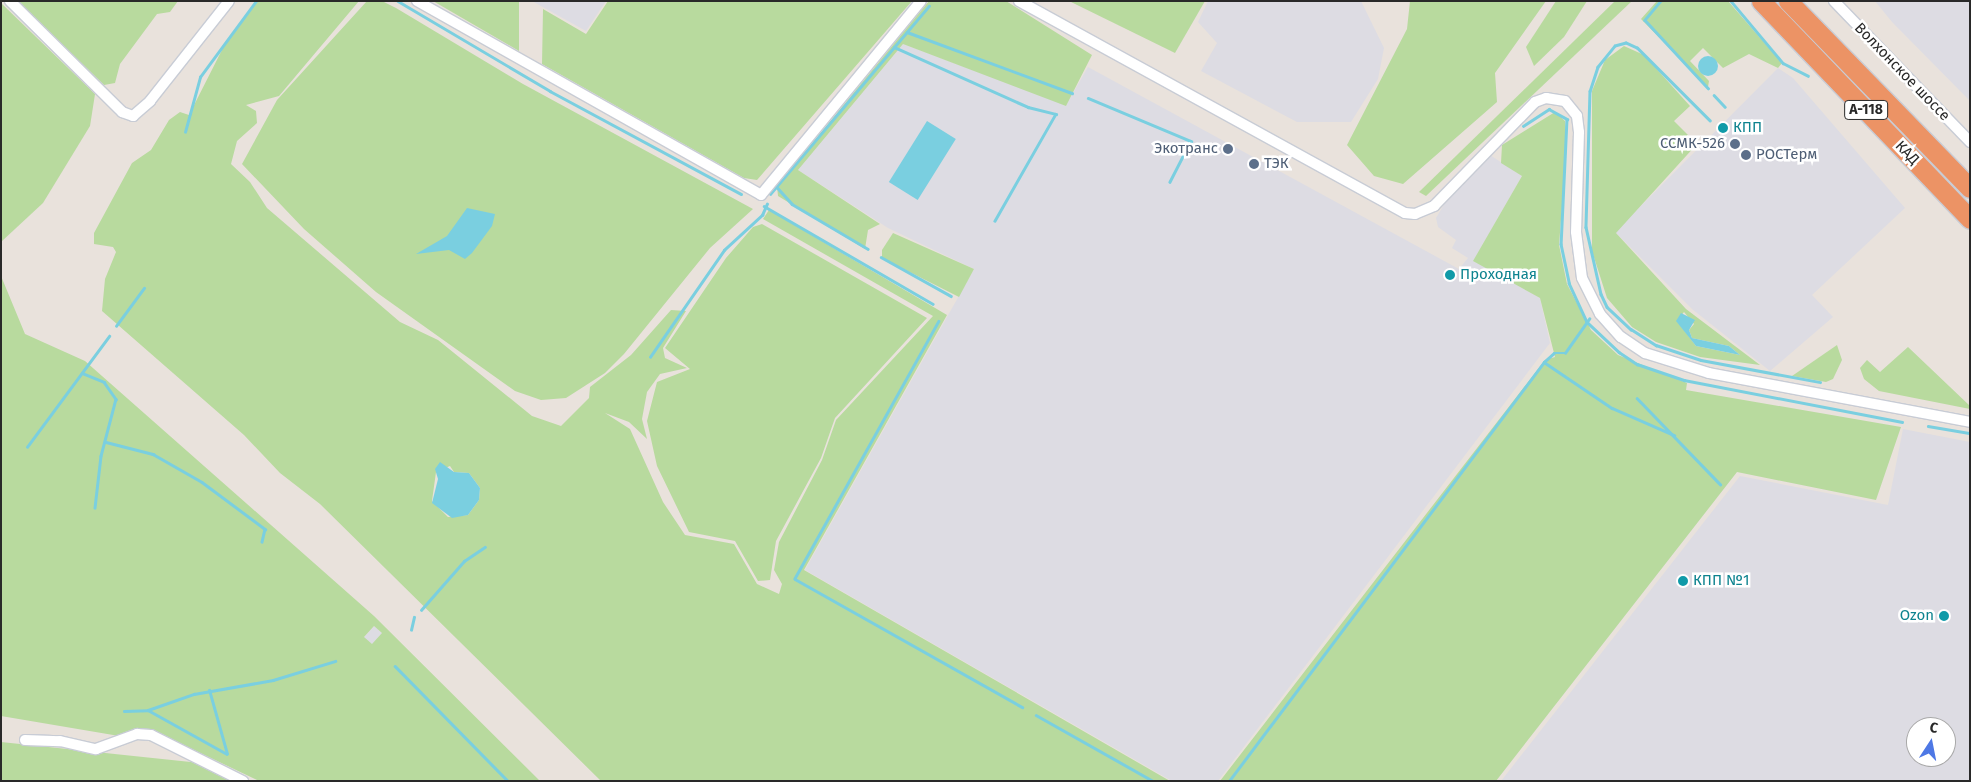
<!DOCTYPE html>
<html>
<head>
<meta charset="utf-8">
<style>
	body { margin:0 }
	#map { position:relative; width:1971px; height:782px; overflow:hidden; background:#e9e2dc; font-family:"Fira Sans",sans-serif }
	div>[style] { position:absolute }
	.industrial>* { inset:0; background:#dddce3; transform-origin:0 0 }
	.green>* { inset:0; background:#b8da9e }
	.water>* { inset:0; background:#7acfe0; transform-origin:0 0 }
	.round { border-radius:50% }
	.stream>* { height:2.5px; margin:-1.25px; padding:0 1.25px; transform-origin:1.25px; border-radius:1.25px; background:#7acfe0 }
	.roads { filter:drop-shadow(1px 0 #c8ccd5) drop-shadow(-1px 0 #c8ccd5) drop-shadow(0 1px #c8ccd5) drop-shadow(0 -1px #c8ccd5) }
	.street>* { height:10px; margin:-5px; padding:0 5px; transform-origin:5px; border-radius:5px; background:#fff }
	.highway>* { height:19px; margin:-9.5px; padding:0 9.5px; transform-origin:9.5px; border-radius:9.5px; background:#ec9365 }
	.dots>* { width:14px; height:14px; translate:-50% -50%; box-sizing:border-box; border:2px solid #fff; border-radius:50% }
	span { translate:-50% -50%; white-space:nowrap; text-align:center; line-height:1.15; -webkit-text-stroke:5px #fff; paint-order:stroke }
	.shield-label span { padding:1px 4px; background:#fff; border:1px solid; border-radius:4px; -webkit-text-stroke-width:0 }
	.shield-label { font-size:14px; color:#292929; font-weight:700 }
	.street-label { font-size:15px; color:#292929 }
	.culture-label { font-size:15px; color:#0d838f }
	.left { translate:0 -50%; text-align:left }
	.right { translate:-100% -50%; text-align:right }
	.service-label { font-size:15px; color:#4e5e75 }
	.frame { position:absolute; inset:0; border:2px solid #292929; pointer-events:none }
	.north { position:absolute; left:1906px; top:717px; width:50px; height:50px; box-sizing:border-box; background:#fff; border:1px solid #a9a9a9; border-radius:50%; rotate:11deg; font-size:14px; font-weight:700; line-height:20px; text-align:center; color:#292929 }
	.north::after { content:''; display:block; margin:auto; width:18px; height:22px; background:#4e78e5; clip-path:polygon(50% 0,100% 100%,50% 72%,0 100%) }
</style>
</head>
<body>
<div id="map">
	<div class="industrial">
		<div style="clip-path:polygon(532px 1px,606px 1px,586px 31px)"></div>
		<div style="clip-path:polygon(1208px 1px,1361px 1px,1384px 48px,1378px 79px,1351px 122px,1297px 122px,1201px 71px,1217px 43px,1198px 22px)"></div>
		<div style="clip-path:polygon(1875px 1px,1970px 1px,1970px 101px,1892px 22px)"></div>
		<div style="clip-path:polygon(903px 44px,1066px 105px,1088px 67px,1459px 269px,1468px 258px,1452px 248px,1456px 240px,1438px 227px,1436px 218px,1445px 203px,1490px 155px,1522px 176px,1474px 260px,1540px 298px,1550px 343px,1218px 781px,1172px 781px,805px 570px,974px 269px,888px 228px,798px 170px)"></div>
		<div style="clip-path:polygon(1778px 68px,1793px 78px,1905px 208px,1812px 295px,1833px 317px,1770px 371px,1692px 309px,1615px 232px)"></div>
		<div style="clip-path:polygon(evenodd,1903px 429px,1970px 442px,1970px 781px,1501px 781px,1740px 476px,1888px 505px,1903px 429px,1916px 727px,1946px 727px,1946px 757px,1916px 757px,1916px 727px)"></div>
		<div style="left:374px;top:626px;width:11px;height:16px;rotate:41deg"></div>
	</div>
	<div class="green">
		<div style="clip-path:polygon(18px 1px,178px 1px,170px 12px,157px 14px,120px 64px,115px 83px,104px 85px)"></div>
		<div style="clip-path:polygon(evenodd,258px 1px,359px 1px,279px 96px,246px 105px,256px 111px,257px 123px,237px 141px,231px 164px,250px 182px,267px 208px,400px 322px,438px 340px,532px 416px,561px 426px,589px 398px,590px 387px,631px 355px,671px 310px,686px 311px,663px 348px,665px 358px,687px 368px,660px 374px,647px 392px,642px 419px,647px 439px,629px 422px,605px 413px,630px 429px,663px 502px,685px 535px,734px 544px,757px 584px,779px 594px,782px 584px,774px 570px,779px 542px,822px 460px,836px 420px,933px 316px,763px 219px,769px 210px,947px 315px,804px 570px,1170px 781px,601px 781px,320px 504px,280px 473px,244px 435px,102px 311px,105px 279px,116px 252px,113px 247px,94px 244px,94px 233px,132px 163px,151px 150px,169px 120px,180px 112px,189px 115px,226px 42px,258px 1px,450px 466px,454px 472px,469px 473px,480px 488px,479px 500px,468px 515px,448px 517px,432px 501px,436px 472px,450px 466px)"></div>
		<div style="clip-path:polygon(367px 1px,382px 1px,396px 8px,523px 84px,753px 209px,710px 248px,624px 354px,605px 373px,566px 398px,541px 400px,515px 391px,376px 292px,304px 229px,242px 164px,277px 100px)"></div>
		<div style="clip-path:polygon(433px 1px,519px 1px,519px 51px)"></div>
		<div style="clip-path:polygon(608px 1px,912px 1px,757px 180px,744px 178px,542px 64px,543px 9px,586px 34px)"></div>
		<div style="clip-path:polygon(929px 1px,1006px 1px,1092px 55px,1066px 106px,903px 44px,798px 170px,880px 224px,868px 230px,865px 249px,778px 196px,777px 186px)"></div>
		<div style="clip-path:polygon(1069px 1px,1205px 1px,1175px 53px)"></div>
		<div style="clip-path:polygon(1410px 1px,1546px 1px,1495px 73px,1497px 102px,1403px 184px,1374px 176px,1347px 145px,1407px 29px)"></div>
		<div style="clip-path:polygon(1556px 1px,1587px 1px,1564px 37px,1534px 66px,1526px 47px)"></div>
		<div style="clip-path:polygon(1615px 1px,1632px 1px,1426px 196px,1419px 192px)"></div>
		<div style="clip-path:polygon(1657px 1px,1728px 1px,1782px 63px,1778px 68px,1749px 54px,1723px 68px,1703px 48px,1690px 61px,1709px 81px,1708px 87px,1641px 19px)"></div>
		<div style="clip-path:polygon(1px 3px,95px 94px,90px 126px,43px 203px,1px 242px)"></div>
		<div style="clip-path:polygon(evenodd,1624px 46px,1644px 55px,1690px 106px,1674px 121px,1697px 144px,1616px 233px,1686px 309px,1760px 365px,1700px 357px,1656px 342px,1632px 327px,1607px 298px,1592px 251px,1592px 91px,1605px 60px,1624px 46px,1684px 312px,1694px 324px,1689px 330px,1692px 338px,1729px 346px,1740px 355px,1696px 346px,1677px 321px,1684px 312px)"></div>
		<div style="clip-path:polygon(1555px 112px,1565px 121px,1567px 143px,1559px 245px,1567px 284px,1591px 330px,1618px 355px,1687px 383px,1686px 390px,1901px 427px,1876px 500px,1737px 472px,1496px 781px,1220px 781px,1545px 360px,1555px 357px,1540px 298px,1473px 261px,1522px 176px,1501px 163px,1502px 145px)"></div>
		<div style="clip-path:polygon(762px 224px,927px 318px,835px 418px,821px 458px,776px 541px,770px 580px,758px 581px,735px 541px,689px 532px,657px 466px,647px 421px,657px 382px,690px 369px,665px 348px,726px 258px,753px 227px)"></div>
		<div style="clip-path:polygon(893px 233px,974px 269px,959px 297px,882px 258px,882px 250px)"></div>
		<div style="clip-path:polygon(evenodd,1px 276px,25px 334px,85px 361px,374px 616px,540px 781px,259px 781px,190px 748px,1px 716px,1px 276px,374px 626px,382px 633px,372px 644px,364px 637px,374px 626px)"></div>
		<div style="clip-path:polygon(1837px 345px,1842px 360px,1833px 379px,1826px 382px,1792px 376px)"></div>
		<div style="clip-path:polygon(1908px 347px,1970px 406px,1970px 409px,1879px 391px,1864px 379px,1860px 368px,1867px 360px,1880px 372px)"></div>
		<div style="clip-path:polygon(1px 742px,200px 763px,234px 781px,1px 781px)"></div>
	</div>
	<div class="water">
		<div class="round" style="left:1698px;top:56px;width:20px;height:20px"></div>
		<div style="left:927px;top:121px;width:34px;height:72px;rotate:32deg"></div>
		<div style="clip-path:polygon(467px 208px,495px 214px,492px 226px,472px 253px,465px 259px,449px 250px,416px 254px,447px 236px)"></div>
		<div style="clip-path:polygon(1681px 313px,1695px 320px,1689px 330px,1692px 338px,1729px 346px,1740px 355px,1696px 346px,1676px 321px)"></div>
		<div style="clip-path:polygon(440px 462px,454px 472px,469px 473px,480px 488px,479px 500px,468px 515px,452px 518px,432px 503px,438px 479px,435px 469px)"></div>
	</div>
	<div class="stream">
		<div style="left:398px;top:1px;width:177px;rotate:30.6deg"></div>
		<div style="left:550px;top:91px;width:217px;rotate:28.3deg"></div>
		<div style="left:1661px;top:1px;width:25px;rotate:130deg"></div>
		<div style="left:1645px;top:20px;width:93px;rotate:47.2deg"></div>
		<div style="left:1731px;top:1px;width:81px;rotate:50deg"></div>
		<div style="left:1783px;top:63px;width:28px;rotate:27deg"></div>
		<div style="left:907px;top:32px;width:176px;rotate:20.3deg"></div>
		<div style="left:894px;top:47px;width:147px;rotate:24.1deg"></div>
		<div style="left:1028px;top:107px;width:29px;rotate:14deg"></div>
		<div style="left:1056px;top:114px;width:123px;rotate:119.7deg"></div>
		<div style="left:1714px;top:95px;width:16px;rotate:47deg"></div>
		<div style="left:1088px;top:98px;width:112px;rotate:22.7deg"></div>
		<div style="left:1191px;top:141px;width:46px;rotate:117.1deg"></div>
		<div style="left:1710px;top:121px;width:103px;rotate:-135deg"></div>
		<div style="left:1637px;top:48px;width:12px;rotate:-156deg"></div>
		<div style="left:1626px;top:43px;width:11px;rotate:165deg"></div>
		<div style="left:1615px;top:46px;width:27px;rotate:129deg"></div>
		<div style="left:1598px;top:67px;width:25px;rotate:108deg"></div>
		<div style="left:1590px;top:91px;width:136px;rotate:91.7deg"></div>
		<div style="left:1586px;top:227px;width:69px;rotate:77.4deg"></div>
		<div style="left:1601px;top:294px;width:14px;rotate:65deg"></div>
		<div style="left:1607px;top:307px;width:33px;rotate:43deg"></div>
		<div style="left:1631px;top:329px;width:30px;rotate:33deg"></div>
		<div style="left:1656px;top:345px;width:47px;rotate:18.4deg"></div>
		<div style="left:1701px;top:360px;width:121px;rotate:10.5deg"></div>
		<div style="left:1523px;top:126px;width:31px;rotate:-33deg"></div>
		<div style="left:1549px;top:109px;width:21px;rotate:29deg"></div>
		<div style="left:1567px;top:119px;width:125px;rotate:92.7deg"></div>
		<div style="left:1561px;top:244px;width:40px;rotate:78deg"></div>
		<div style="left:1569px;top:283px;width:43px;rotate:65.2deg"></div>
		<div style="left:1587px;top:322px;width:44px;rotate:43.2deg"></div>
		<div style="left:1619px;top:352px;width:22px;rotate:34deg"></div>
		<div style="left:1637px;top:364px;width:50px;rotate:18.8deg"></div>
		<div style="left:1684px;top:380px;width:222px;rotate:10.9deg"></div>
		<div style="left:185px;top:132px;width:57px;rotate:-74.7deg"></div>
		<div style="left:200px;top:77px;width:94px;rotate:-53.6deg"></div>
		<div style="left:776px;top:186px;width:24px;rotate:48deg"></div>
		<div style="left:792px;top:204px;width:88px;rotate:30.6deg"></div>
		<div style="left:770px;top:194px;width:246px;rotate:-49.8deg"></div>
		<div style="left:764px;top:206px;width:195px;rotate:30.1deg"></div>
		<div style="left:881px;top:257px;width:80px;rotate:29.1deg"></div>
		<div style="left:939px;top:321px;width:295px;rotate:119.2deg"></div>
		<div style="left:795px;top:579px;width:261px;rotate:29.4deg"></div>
		<div style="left:116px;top:326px;width:47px;rotate:-53.6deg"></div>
		<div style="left:650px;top:357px;width:130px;rotate:-55.3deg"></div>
		<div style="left:724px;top:250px;width:52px;rotate:-42.6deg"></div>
		<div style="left:762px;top:215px;width:12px;rotate:-66deg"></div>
		<div style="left:1544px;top:362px;width:82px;rotate:34.1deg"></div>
		<div style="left:1612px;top:408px;width:68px;rotate:23.5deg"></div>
		<div style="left:82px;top:373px;width:24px;rotate:22deg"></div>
		<div style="left:104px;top:382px;width:21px;rotate:55deg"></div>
		<div style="left:116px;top:399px;width:59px;rotate:104.7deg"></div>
		<div style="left:101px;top:456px;width:52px;rotate:96.6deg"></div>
		<div style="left:1637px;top:398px;width:120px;rotate:46deg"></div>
		<div style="left:1928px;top:426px;width:43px;rotate:9.5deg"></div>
		<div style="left:106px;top:442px;width:49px;rotate:14.3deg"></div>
		<div style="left:153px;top:454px;width:56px;rotate:29.7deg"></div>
		<div style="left:202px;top:482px;width:79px;rotate:36.7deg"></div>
		<div style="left:265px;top:529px;width:13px;rotate:103deg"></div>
		<div style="left:27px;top:447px;width:138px;rotate:-53.5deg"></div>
		<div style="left:421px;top:610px;width:65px;rotate:-48.7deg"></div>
		<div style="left:464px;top:561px;width:25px;rotate:-34deg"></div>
		<div style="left:411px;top:630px;width:13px;rotate:-77deg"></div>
		<div style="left:395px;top:666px;width:161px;rotate:45.5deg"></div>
		<div style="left:148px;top:710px;width:90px;rotate:29.1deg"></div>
		<div style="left:227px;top:754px;width:66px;rotate:-105.7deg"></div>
		<div style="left:124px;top:711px;width:24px;rotate:-2deg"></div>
		<div style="left:148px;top:710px;width:49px;rotate:-19.2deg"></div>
		<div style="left:194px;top:694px;width:80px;rotate:-10deg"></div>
		<div style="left:273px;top:680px;width:65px;rotate:-17deg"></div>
		<div style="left:1036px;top:715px;width:134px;rotate:29.4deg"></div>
		<div style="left:1229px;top:781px;width:524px;rotate:-53.06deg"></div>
		<div style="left:1544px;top:362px;width:13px;rotate:-42deg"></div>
		<div style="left:1554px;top:353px;width:11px"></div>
		<div style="left:1565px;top:353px;width:42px;rotate:-54.8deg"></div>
	</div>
	<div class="roads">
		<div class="street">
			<div style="left:10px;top:1px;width:158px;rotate:44.7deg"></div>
			<div style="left:122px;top:112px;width:12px;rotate:20deg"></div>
			<div style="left:133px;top:116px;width:23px;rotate:-41deg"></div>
			<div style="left:150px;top:101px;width:127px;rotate:-51.7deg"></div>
			<div style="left:417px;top:1px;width:395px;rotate:29.4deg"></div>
			<div style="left:761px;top:195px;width:251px;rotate:-50.5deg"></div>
			<div style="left:1019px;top:1px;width:440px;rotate:28.8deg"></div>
			<div style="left:1405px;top:213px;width:10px;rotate:6deg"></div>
			<div style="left:1415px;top:214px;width:21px;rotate:-23deg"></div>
			<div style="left:1434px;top:206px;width:145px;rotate:-45.8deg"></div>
			<div style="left:1535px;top:102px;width:12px;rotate:-20deg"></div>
			<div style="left:1546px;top:98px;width:19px;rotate:9deg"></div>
			<div style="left:1565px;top:101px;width:19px;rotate:51deg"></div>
			<div style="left:1577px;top:116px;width:16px;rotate:83deg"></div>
			<div style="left:1579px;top:132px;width:100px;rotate:91.7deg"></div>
			<div style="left:1576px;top:232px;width:46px;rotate:82.6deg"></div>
			<div style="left:1582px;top:278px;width:40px;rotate:63.4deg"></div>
			<div style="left:1600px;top:314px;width:31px;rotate:48deg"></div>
			<div style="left:1621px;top:337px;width:29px;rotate:34deg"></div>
			<div style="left:1645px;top:353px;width:67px;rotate:17.4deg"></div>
			<div style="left:1709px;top:373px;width:266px;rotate:10.6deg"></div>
			<div style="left:1834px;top:1px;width:196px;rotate:46deg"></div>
			<div style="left:25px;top:740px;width:35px;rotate:2deg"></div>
			<div style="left:60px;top:741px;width:37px;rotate:13deg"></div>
			<div style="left:96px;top:749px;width:44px;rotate:-20.1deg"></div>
			<div style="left:137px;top:734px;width:14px;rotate:4deg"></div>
			<div style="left:151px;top:735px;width:103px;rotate:26.6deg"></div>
		</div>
		<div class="highway">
			<div style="left:1761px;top:1px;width:302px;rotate:46.2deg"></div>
			<div style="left:1788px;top:1px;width:261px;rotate:45.8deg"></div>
		</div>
	</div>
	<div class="dots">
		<div style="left:1723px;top:128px;background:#0f9aa8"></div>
		<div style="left:1735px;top:144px;background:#5c6f8a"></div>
		<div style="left:1228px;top:149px;background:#5c6f8a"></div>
		<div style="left:1746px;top:155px;background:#5c6f8a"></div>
		<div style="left:1254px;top:164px;background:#5c6f8a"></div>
		<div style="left:1450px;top:275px;background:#0f9aa8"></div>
		<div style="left:1683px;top:581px;background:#0f9aa8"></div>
		<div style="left:1944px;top:616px;background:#0f9aa8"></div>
	</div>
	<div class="shield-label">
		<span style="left:1866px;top:110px">А-118</span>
	</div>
	<div class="street-label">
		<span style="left:1902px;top:72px;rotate:46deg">Волхонское шоссе</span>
		<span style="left:1907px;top:153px;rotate:46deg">КАД</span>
	</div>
	<div class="culture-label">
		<span class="left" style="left:1733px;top:128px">КПП</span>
		<span class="left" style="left:1460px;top:275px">Проходная</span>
		<span class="left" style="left:1693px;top:581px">КПП №1</span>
		<span class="right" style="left:1934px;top:616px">Ozon</span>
	</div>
	<div class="service-label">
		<span class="right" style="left:1725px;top:144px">ССМК-526</span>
		<span class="right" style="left:1218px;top:149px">Экотранс</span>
		<span class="left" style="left:1756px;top:155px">РОСТерм</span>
		<span class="left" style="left:1264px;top:164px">ТЭК</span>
	</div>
	<div class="frame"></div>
	<div class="north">С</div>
</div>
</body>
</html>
